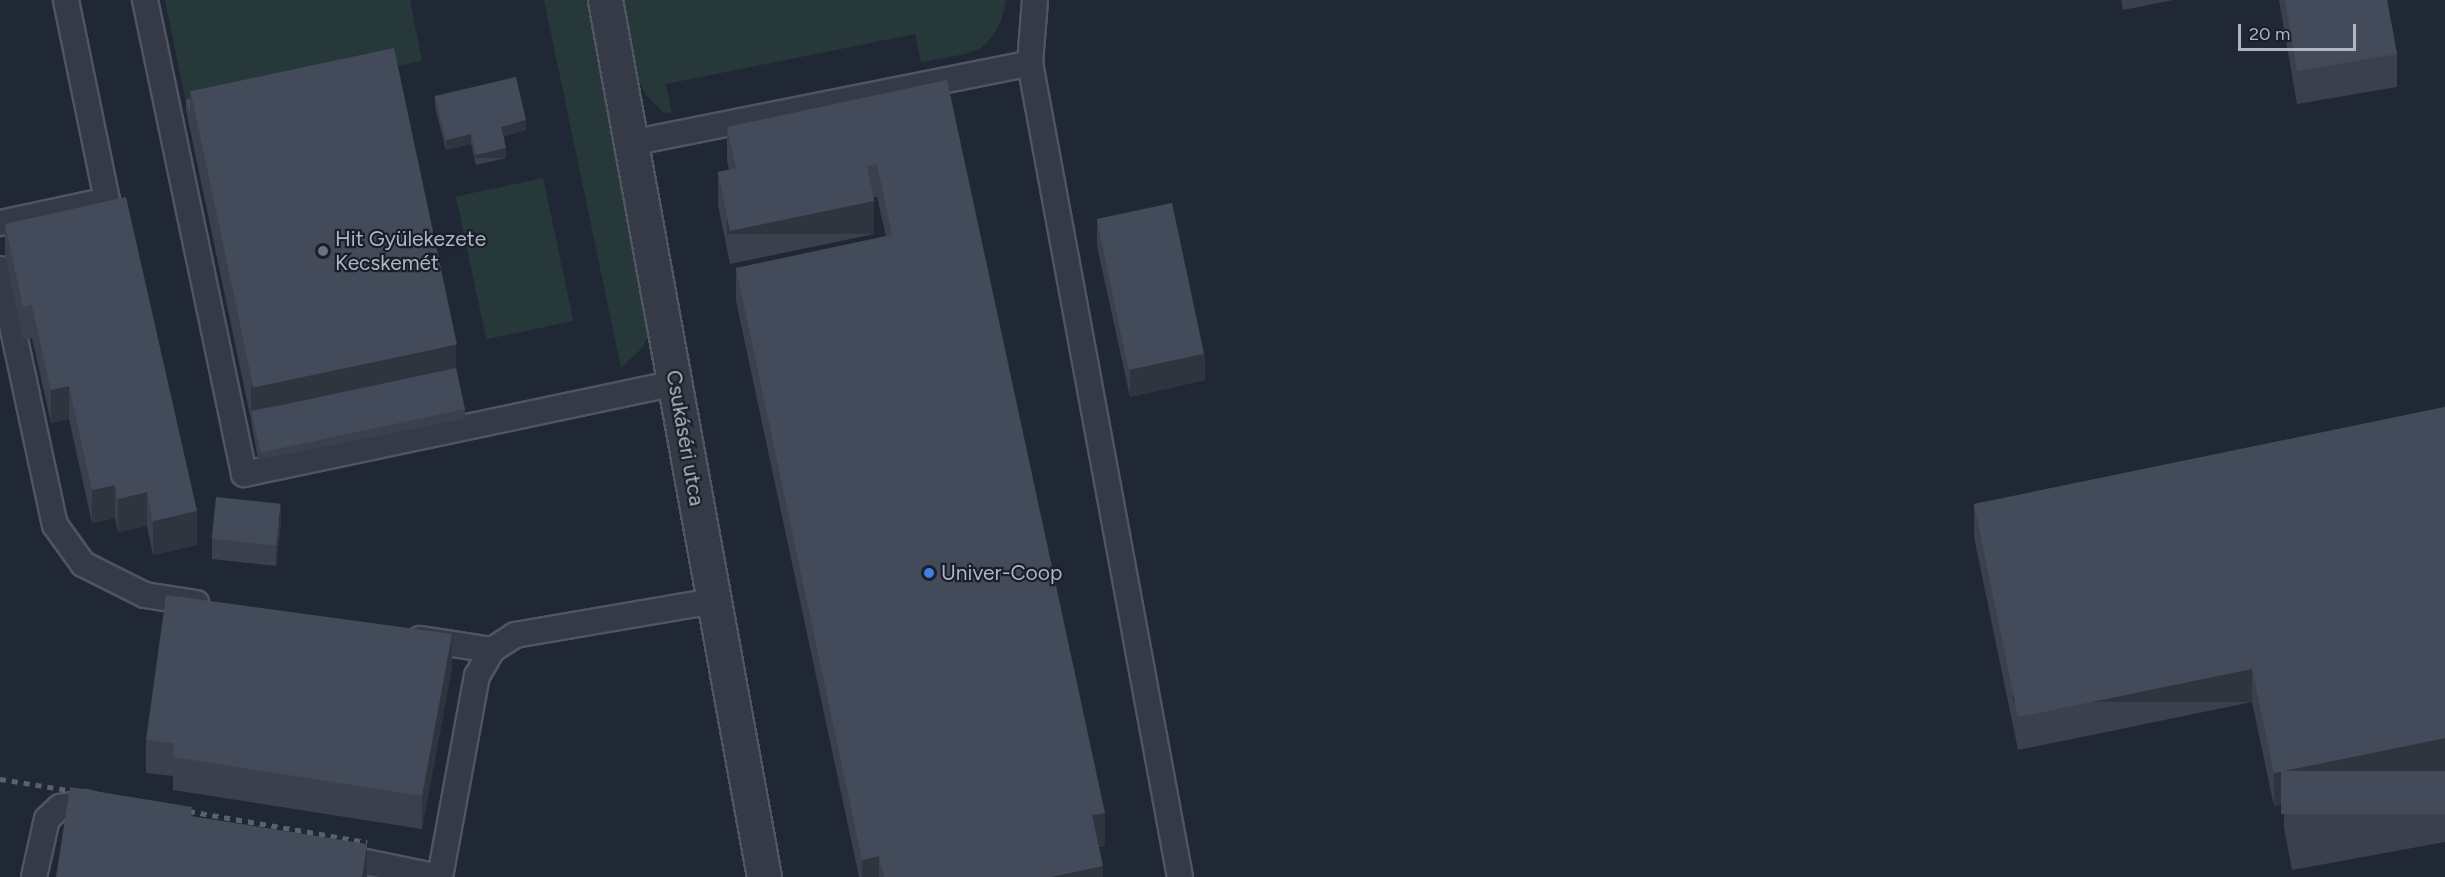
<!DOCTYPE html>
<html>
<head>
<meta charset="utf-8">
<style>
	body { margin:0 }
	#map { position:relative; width:2445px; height:877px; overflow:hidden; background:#212835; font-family:Figtree,sans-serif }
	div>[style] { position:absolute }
	.green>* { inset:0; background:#27383a; transform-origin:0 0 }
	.roads { filter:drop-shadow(2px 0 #4f5561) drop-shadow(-2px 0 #4f5561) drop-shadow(0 2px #4f5561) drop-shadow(0 -2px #4f5561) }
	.lane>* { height:24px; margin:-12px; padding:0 12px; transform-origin:12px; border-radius:12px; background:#353a46 }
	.street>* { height:33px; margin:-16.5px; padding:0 16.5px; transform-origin:16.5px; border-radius:16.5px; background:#353a46 }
	.rail>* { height:4.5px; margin-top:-2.25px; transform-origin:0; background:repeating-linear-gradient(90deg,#59606f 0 6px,transparent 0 12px) }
	.wall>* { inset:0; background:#3a404d }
	.shaded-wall>* { inset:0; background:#2f343f; transform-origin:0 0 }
	.building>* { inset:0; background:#434b5a; transform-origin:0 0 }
	.dots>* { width:16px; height:16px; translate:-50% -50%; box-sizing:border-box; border:3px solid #1a1f2a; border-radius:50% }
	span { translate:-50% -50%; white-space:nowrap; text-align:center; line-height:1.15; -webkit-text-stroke:4.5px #1a1f2a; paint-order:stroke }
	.poi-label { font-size:21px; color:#afb5c3 }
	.left { translate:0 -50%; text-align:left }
	.street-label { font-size:21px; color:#afb5c3 }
	.scale { position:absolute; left:2238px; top:24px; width:118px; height:27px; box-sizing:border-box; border:3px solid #afb5c3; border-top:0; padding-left:8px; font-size:18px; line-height:21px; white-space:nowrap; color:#afb5c3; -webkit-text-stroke:4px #1a1f2a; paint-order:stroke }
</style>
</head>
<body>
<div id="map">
	<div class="green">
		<div style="clip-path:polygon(165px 0,410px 0,422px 61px,187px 107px)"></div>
		<div style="clip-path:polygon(544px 0,586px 0,650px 332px,642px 348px,621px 368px)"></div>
		<div style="clip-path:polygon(623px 0,1006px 0,1001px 21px,992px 37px,981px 48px,965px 54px,921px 62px,915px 34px,666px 84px,672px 113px,663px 112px,645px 94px,638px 79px)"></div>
		<div style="left:543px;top:178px;width:146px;height:89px;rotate:78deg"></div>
	</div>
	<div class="roads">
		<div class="lane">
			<div style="left:145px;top:0;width:484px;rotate:78.2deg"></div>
			<div style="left:244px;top:474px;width:441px;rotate:-11.9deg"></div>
			<div style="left:1035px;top:0;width:63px;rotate:94.5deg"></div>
			<div style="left:1030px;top:63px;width:828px;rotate:79.56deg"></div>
			<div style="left:631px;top:143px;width:407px;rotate:-11.3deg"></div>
			<div style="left:0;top:223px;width:109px;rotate:-12.1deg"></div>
			<div style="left:107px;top:200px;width:204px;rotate:-101.6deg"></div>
			<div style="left:0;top:269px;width:262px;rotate:77.9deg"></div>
			<div style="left:55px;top:525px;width:48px;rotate:54.3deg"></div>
			<div style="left:83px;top:564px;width:69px;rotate:26.6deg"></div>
			<div style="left:145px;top:595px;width:52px;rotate:8.9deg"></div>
			<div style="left:420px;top:639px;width:73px;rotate:8.7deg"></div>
			<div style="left:336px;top:856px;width:104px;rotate:11.6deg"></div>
			<div style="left:34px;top:877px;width:59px;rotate:-77.4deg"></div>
			<div style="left:47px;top:819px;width:18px;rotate:-43deg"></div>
			<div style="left:60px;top:807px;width:23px;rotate:-10deg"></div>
			<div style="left:83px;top:803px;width:17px;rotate:13deg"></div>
			<div style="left:440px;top:877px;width:204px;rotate:-79.6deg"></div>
			<div style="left:477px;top:676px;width:30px;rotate:-60deg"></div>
			<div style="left:492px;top:650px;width:27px;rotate:-33deg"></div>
			<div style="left:515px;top:635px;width:202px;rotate:-9.7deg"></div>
		</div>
		<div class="street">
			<div style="left:605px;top:0;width:891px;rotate:79.72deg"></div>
		</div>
	</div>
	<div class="rail">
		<div style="left:0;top:779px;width:87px;rotate:9.2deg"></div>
		<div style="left:177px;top:809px;width:193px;rotate:9.9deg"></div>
	</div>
	<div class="wall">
		<div style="clip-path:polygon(2121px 0,2173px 0,2123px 10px)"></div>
		<div style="clip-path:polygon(2279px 0,2387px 0,2397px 54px,2397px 87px,2297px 104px)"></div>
		<div style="clip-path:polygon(947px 80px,1105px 846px,1099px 847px,1103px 877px,859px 877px,736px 301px,736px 268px,886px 236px,877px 197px,874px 197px,874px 234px,730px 264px,718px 205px,718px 172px,729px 170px,727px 161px,727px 127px)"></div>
		<div style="clip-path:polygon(190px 90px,456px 368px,465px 409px,465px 419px,258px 460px,251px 420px,186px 110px,186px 100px,190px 99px)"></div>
		<div style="clip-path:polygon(435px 96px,526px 130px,504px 136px,506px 158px,476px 165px,471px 144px,446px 150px,435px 107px)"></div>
		<div style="clip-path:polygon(1097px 219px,1205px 380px,1130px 397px,1097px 246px)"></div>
		<div style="clip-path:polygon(5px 224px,197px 545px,153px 555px,147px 526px,118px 532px,115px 518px,92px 523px,69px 419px,51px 423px,32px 338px,23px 340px,5px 257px)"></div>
		<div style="clip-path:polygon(2445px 407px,2445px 842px,2292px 870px,2284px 828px,2284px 804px,2274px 806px,2252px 702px,2018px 750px,1974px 537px,1974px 504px)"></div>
		<div style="clip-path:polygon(281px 523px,276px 566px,212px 559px,212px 539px)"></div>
		<div style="clip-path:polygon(452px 667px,422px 829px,173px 790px,173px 776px,146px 773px,146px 740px)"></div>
	</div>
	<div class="shaded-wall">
		<div style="clip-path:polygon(526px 120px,526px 130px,501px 137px,501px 127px)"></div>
		<div style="clip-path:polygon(471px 134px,471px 144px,446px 150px,446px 140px)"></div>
		<div style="left:506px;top:148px;width:10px;height:31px;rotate:90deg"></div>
		<div style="left:874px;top:201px;width:33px;height:147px;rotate:90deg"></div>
		<div style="clip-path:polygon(456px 345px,456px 378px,251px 410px,251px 387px)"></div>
		<div style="clip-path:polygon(1205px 353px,1205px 380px,1130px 397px,1130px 370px)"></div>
		<div style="clip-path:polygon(69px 386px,69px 419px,51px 423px,51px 390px)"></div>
		<div style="clip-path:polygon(115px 485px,115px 518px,92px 523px,92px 490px)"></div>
		<div style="clip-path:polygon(147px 492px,147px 526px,118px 532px,118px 499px)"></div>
		<div style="clip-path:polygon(281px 504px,281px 523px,276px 566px,276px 547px)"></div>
		<div style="clip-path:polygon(197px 511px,197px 545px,153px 555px,153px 521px)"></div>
		<div style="clip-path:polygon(452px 634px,452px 667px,422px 829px,422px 796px)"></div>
		<div style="left:2252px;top:669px;width:33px;height:239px;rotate:90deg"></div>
		<div style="clip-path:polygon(2445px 738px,2445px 771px,2284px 800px,2284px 804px,2274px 806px,2274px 773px)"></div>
		<div style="left:1105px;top:813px;width:33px;height:13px;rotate:90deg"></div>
		<div style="clip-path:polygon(367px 844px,367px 877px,362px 877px)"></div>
		<div style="clip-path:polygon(879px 856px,879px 877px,862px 877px,862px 860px)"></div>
		<div style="clip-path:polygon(1103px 866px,1103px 877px,1051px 877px)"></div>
	</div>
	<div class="building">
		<div style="clip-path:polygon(2285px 0,2387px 0,2397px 54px,2297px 71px)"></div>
		<div style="left:394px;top:48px;width:303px;height:208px;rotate:78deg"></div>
		<div style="clip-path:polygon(516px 77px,526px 120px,501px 127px,506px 148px,476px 155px,471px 134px,446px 140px,435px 96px)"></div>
		<div style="clip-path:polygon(947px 80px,1105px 813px,1092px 815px,1103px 866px,1051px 877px,884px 877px,879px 856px,862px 860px,736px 268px,892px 235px,877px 164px,867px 166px,874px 201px,730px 231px,718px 172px,736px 168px,727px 127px)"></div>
		<div style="clip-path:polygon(190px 99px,190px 114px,186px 100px)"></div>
		<div style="clip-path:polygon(126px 197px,197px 511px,153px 521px,147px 492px,118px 499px,115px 485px,92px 490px,69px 386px,51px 390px,32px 305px,23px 307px,5px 224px)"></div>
		<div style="left:1172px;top:203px;width:154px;height:77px;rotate:78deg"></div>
		<div style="left:456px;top:368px;width:42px;height:209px;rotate:78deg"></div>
		<div style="clip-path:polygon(2445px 407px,2445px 738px,2274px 773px,2252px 669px,2018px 717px,1974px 504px)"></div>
		<div style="left:216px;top:497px;width:65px;height:42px;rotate:6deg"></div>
		<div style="clip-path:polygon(166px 595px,452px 634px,422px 796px,173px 757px,174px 743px,146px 740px)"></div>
		<div style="left:2445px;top:771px;width:43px;height:164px;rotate:90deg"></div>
		<div style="clip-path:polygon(70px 787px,192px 807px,191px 816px,367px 844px,362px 877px,56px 877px)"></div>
	</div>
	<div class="dots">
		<div style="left:323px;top:251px;background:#6b7280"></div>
		<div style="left:929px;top:573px;background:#3f7fe0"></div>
	</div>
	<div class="poi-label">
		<span class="left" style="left:335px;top:251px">Hit Gyülekezete<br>Kecskemét</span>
		<span class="left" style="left:941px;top:573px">Univer-Coop</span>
	</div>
	<div class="street-label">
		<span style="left:685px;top:438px;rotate:80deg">Csukáséri utca</span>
	</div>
	<div class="scale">20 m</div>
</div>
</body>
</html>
